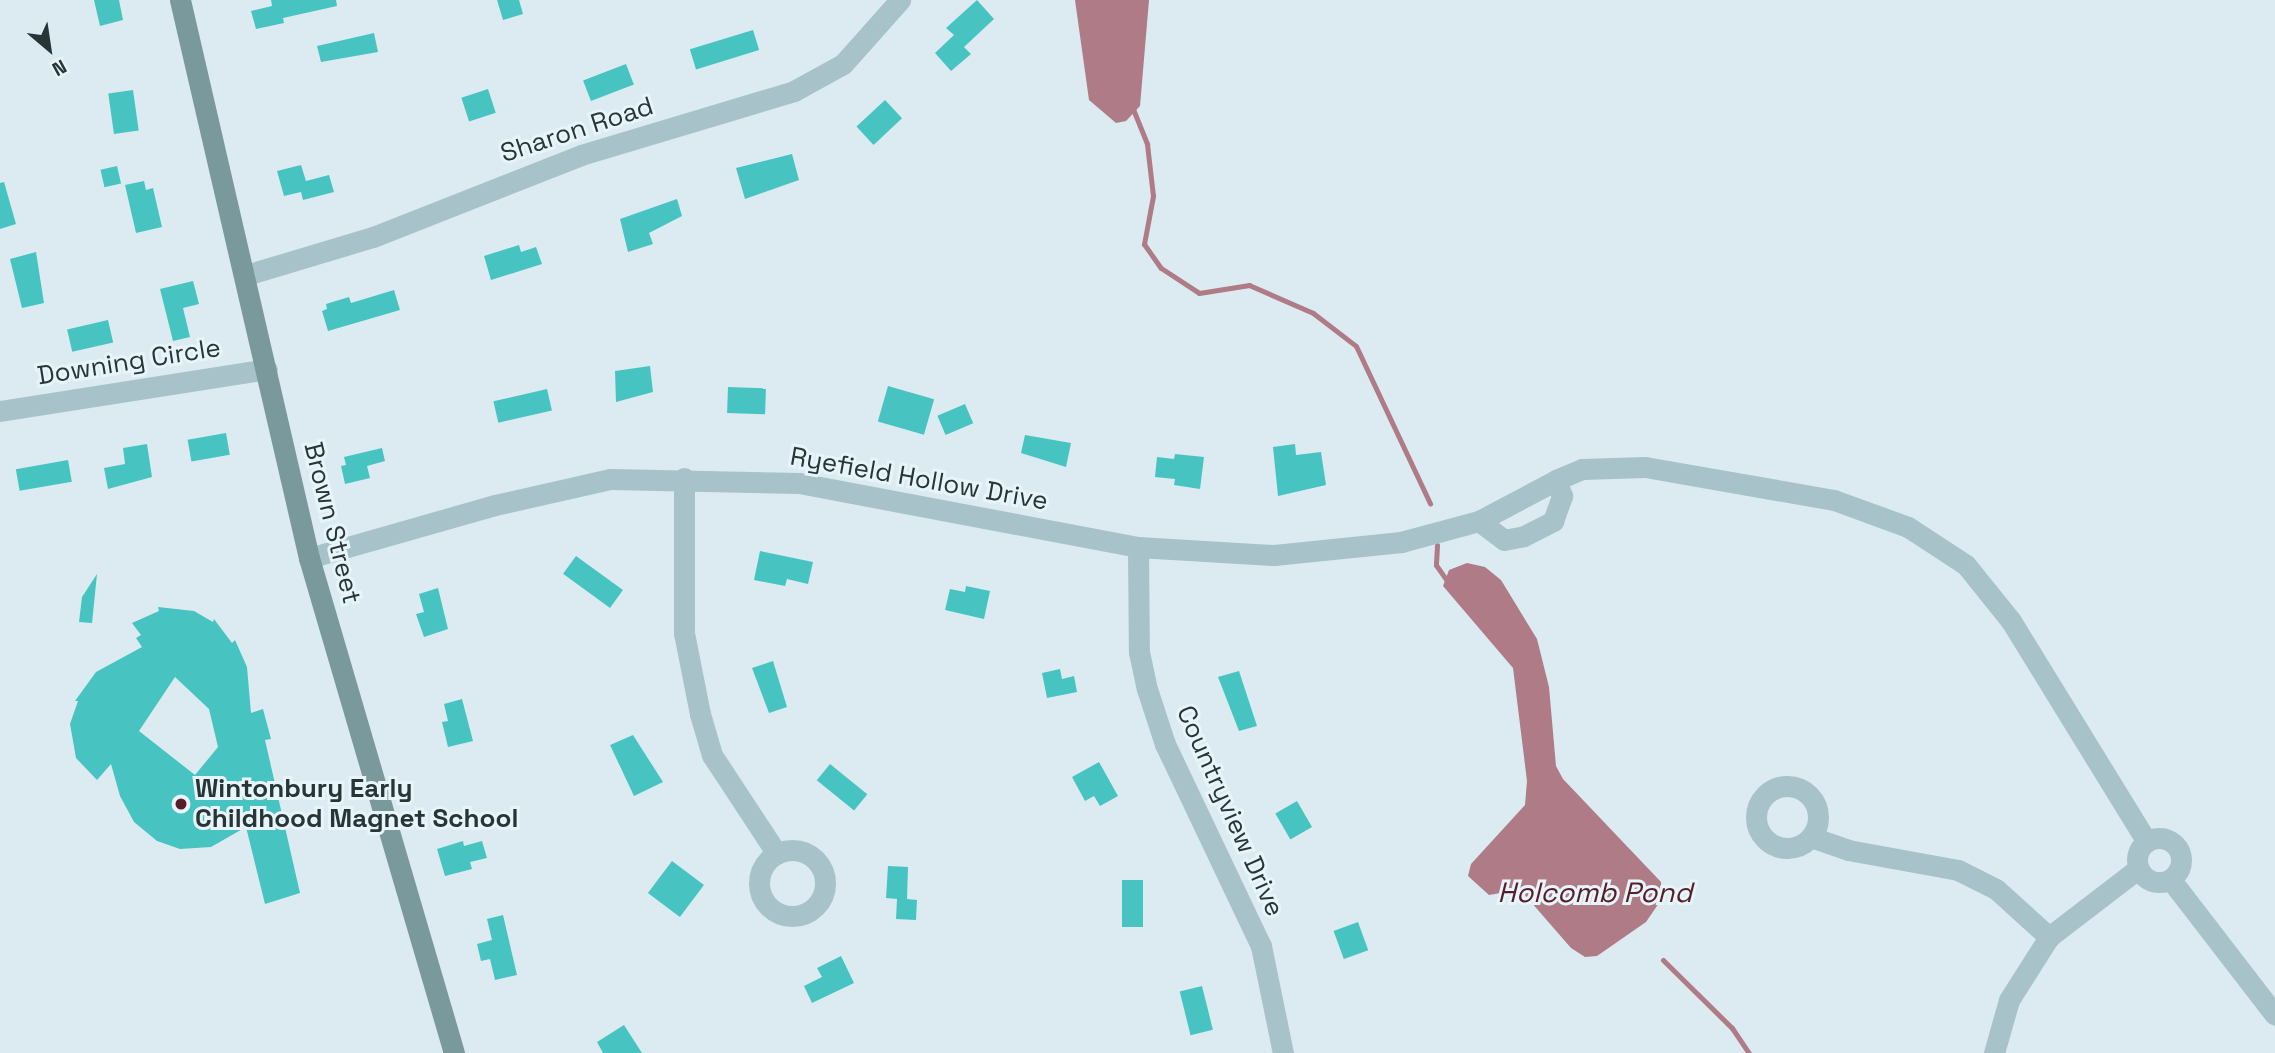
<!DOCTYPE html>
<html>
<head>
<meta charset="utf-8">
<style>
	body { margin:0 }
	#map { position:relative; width:2275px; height:1053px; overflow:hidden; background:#dbebf1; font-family:"Space Grotesk",sans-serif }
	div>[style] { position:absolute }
	.water>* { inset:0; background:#ae7b86 }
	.stream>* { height:5px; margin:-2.5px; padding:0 2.5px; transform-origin:2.5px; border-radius:2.5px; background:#ae7b86 }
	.building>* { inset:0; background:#47c4c2; transform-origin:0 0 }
	.street>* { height:21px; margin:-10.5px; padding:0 10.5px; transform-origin:10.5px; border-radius:10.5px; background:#a7c2c9 }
	.street>.ring { margin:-10.5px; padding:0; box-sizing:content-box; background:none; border:21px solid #a7c2c9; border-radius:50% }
	.secondary>* { height:21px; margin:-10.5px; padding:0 10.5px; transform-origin:10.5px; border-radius:10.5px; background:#79999d }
	.dots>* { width:19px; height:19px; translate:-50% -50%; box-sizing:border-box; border:4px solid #e7f4f9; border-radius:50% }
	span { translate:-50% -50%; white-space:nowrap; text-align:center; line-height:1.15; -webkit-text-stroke:6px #e7f4f9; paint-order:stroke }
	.street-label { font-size:26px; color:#283536 }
	.poi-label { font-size:26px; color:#283536; font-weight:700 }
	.left { translate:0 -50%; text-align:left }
	.water-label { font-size:28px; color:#571e29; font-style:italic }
	.north { position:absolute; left:14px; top:14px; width:70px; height:70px; -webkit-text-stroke:5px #e7f4f9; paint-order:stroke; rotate:151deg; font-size:19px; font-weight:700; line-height:28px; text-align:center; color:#283536 }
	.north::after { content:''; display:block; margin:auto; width:24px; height:32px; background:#283536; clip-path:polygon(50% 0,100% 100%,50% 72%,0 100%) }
</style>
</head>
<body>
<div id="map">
	<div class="water">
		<div style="clip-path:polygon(1075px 0,1149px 0,1140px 106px,1126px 121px,1116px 123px,1089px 100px)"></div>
		<div style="clip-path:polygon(1467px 563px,1485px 567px,1501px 580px,1537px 639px,1549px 687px,1556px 766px,1563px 779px,1661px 882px,1661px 900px,1646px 922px,1597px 956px,1585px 957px,1571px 948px,1524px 894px,1512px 891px,1489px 895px,1468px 876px,1471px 864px,1525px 805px,1527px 781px,1513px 668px,1443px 586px,1449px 570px)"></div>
	</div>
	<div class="stream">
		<div style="left:1133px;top:109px;width:38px;rotate:68deg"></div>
		<div style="left:1147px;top:144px;width:52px;rotate:83.4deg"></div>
		<div style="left:1153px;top:196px;width:49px;rotate:100.6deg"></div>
		<div style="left:1144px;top:244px;width:29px;rotate:55deg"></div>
		<div style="left:1161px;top:268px;width:45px;rotate:33.3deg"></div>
		<div style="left:1199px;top:293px;width:51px;rotate:-9.1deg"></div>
		<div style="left:1249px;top:285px;width:70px;rotate:23.6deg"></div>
		<div style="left:1313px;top:313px;width:54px;rotate:37.5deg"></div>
		<div style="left:1356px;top:346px;width:174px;rotate:64.8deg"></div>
		<div style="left:1437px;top:545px;width:20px;rotate:93deg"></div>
		<div style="left:1436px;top:565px;width:19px;rotate:55deg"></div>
		<div style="left:1663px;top:960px;width:97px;rotate:44.6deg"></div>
		<div style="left:1732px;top:1028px;width:30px;rotate:56deg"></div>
	</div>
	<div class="building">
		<div style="clip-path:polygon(94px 0,119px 0,123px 20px,100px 26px)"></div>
		<div style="clip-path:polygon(271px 0,336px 0,337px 6px,283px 18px,284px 23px,256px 29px,251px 11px,272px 6px)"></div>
		<div style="clip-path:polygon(497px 0,519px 0,523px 14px,503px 20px)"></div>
		<div style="clip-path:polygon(977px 0,994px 19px,964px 47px,971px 54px,951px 71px,935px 53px,954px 35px,946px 28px)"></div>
		<div style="left:753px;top:30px;width:21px;height:66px;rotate:73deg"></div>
		<div style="clip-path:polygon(374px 33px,378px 52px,321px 62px,317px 46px)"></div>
		<div style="left:626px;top:64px;width:22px;height:46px;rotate:69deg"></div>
		<div style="left:488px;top:89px;width:25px;height:28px;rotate:72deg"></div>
		<div style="left:133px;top:90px;width:41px;height:25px;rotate:82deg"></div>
		<div style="left:885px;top:100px;width:25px;height:39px;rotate:47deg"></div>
		<div style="clip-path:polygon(792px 154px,799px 180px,745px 199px,736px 168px)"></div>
		<div style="clip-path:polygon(301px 165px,306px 181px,329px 175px,334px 192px,303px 200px,301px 192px,284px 196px,277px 171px)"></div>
		<div style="left:117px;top:166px;width:18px;height:17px;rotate:77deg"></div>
		<div style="clip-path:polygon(144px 181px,146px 190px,153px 188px,162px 227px,136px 233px,125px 185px)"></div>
		<div style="clip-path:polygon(4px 182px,16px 224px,0 229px,0 183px)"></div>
		<div style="clip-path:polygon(677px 199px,682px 216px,649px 233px,653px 244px,628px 252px,620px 219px)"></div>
		<div style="clip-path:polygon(519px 245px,521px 252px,536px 247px,542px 264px,491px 280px,484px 256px)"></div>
		<div style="clip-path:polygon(36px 252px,44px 303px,22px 308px,10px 259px)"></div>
		<div style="clip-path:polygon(193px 281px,199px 304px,183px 308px,190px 337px,173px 341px,160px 289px)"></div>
		<div style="clip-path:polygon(394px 290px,400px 310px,328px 331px,322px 311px,327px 309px,326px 304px,349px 297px,351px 303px)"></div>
		<div style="left:108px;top:320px;width:23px;height:42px;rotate:77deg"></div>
		<div style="clip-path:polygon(650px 366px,653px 392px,616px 402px,615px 371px)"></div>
		<div style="left:888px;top:386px;width:48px;height:37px;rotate:16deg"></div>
		<div style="left:728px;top:387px;width:38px;height:26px;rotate:2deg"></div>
		<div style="left:547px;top:389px;width:22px;height:55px;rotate:77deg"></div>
		<div style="left:965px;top:404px;width:21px;height:30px;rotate:67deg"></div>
		<div style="left:226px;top:433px;width:22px;height:39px;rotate:80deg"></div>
		<div style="clip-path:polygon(1025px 435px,1071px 443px,1066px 467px,1021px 453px)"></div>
		<div style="clip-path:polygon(147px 444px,152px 477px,108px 489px,104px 468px,125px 464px,123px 448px)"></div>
		<div style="clip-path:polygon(1295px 444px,1296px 455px,1321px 452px,1326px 485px,1278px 496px,1273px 447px)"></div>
		<div style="clip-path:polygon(382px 448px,385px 461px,367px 466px,370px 478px,345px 484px,341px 466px,346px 465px,344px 457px)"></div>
		<div style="clip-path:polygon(1175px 454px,1204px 457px,1200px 489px,1174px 485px,1175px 479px,1155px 477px,1157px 457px,1174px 459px)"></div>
		<div style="left:68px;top:460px;width:22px;height:53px;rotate:80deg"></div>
		<div style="clip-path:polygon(760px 551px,813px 562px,808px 584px,787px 579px,785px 586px,754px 580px)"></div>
		<div style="left:576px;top:556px;width:58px;height:22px;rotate:36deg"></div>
		<div style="clip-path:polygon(97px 574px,92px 623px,79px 622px,82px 597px)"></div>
		<div style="clip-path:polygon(966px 586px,990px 591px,984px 619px,945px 610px,950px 589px,965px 592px)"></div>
		<div style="clip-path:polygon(438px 588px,448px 629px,424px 637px,416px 614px,424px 612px,419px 594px)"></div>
		<div style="clip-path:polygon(evenodd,158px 607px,194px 611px,213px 622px,214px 619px,232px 643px,235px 640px,247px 667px,251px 713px,263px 709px,271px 739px,265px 740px,300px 893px,265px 904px,246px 827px,211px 847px,180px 849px,157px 841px,134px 822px,120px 796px,111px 764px,97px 780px,76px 758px,70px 724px,78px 701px,75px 701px,96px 672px,142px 647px,136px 638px,141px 635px,132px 623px,159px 611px,158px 607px,175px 677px,209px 709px,218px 747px,195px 775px,139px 731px,175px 677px)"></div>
		<div style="clip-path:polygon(773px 661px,787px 707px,769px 713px,752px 668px)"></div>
		<div style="clip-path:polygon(1060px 669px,1062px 679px,1074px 676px,1077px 692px,1047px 698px,1042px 673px)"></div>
		<div style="clip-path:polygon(1239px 671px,1257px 726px,1239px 731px,1218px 677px)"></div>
		<div style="clip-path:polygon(462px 699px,473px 741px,448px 747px,442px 722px,448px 721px,444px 704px)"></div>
		<div style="clip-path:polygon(633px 735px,663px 782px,634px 796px,610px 745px)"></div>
		<div style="clip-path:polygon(1099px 762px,1118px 796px,1100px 806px,1094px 796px,1085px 801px,1072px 777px)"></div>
		<div style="left:830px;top:764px;width:48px;height:21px;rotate:39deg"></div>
		<div style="left:1297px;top:801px;width:30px;height:25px;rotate:60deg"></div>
		<div style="clip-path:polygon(463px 841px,464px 846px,482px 841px,487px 858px,470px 862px,472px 869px,445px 876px,437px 849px)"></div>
		<div style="left:672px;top:861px;width:40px;height:40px;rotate:37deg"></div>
		<div style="clip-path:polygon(888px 866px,908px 867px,907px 899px,917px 900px,916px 920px,896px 919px,897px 899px,886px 898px)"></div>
		<div style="left:1122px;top:880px;width:21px;height:47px"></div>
		<div style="clip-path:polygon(503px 915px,517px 975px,495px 980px,490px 959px,481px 961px,477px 944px,492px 940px,487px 919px)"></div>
		<div style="left:1358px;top:922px;width:30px;height:26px;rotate:70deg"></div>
		<div style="clip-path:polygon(841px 956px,854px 983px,812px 1003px,804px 986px,822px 977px,817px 968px)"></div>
		<div style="left:1202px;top:986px;width:45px;height:23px;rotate:76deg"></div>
		<div style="clip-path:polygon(624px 1025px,642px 1053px,603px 1053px,597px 1042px)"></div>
	</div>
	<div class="street">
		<div style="left:246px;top:275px;width:133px;rotate:-16.7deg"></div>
		<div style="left:373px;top:237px;width:224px;rotate:-21.5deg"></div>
		<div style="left:581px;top:155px;width:222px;rotate:-16.7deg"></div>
		<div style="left:794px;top:91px;width:56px;rotate:-28.9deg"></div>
		<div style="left:843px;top:64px;width:86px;rotate:-48.3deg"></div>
		<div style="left:0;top:411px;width:270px;rotate:-8.9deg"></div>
		<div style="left:684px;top:478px;width:155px;rotate:90deg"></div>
		<div style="left:684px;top:633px;width:83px;rotate:78.8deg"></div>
		<div style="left:700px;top:714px;width:43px;rotate:73.7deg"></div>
		<div style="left:712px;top:755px;width:118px;rotate:56.7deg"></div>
		<div style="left:1479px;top:521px;width:31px;rotate:37deg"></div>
		<div style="left:1504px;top:540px;width:20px;rotate:-11deg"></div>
		<div style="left:1524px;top:536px;width:33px;rotate:-27deg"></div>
		<div style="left:1553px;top:521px;width:27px;rotate:-70deg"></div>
		<div style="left:1562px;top:496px;width:17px;rotate:-111deg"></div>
		<div style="left:1556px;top:480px;width:28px;rotate:-23deg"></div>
		<div style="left:1582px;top:469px;width:63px;rotate:-1.8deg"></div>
		<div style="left:1645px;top:467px;width:192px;rotate:9.9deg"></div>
		<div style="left:1834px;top:500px;width:79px;rotate:20deg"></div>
		<div style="left:1908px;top:527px;width:69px;rotate:33.2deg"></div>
		<div style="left:1966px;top:565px;width:72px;rotate:51.2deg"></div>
		<div style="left:2011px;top:621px;width:259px;rotate:58.4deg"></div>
		<div style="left:1138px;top:547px;width:105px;rotate:89.5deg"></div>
		<div style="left:1139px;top:652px;width:38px;rotate:78deg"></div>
		<div style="left:1147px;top:689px;width:58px;rotate:71.9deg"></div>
		<div style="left:1165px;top:744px;width:224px;rotate:64.6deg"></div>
		<div style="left:1261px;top:946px;width:109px;rotate:78.4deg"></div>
		<div style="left:309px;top:558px;width:193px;rotate:-15.9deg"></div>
		<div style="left:495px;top:505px;width:118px;rotate:-12.7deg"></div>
		<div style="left:610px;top:479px;width:189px;rotate:1.2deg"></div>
		<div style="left:799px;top:483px;width:345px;rotate:10.7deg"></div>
		<div style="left:1138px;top:547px;width:136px;rotate:3.4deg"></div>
		<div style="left:1274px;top:555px;width:128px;rotate:-5.8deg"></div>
		<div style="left:1401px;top:542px;width:81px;rotate:-15.1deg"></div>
		<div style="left:1479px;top:521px;width:87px;rotate:-28deg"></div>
		<div class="ring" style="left:1756px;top:786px;width:41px;height:41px"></div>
		<div style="left:1811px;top:837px;width:39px;rotate:19deg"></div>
		<div style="left:1848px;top:850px;width:112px;rotate:10.3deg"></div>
		<div style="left:1958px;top:870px;width:42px;rotate:26.6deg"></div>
		<div style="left:1996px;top:889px;width:72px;rotate:42.2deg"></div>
		<div class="ring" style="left:2137px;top:838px;width:23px;height:23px"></div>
		<div class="ring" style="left:759px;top:850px;width:45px;height:45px"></div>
		<div style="left:2171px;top:880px;width:170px;rotate:52.4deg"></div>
		<div style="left:1994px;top:1053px;width:55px;rotate:-74.2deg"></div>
		<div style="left:2009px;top:1000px;width:75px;rotate:-57.6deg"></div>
		<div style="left:2049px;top:937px;width:113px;rotate:-37.5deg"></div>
	</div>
	<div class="secondary">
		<div style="left:180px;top:0;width:573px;rotate:76.98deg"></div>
		<div style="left:309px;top:558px;width:516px;rotate:73.67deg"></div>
	</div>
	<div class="dots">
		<div style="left:181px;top:804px;background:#571e29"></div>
	</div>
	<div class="street-label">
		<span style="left:577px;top:130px;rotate:-18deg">Sharon Road</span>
		<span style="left:129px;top:362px;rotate:-9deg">Downing Circle</span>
		<span style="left:919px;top:479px;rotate:10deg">Ryefield Hollow Drive</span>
		<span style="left:332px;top:523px;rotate:76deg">Brown Street</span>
		<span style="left:1230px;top:811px;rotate:66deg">Countryview Drive</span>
	</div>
	<div class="poi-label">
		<span class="left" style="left:195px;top:804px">Wintonbury Early<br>Childhood Magnet School</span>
	</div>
	<div class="water-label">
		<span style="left:1595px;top:892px">Holcomb Pond</span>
	</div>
	<div class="north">N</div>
</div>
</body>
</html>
